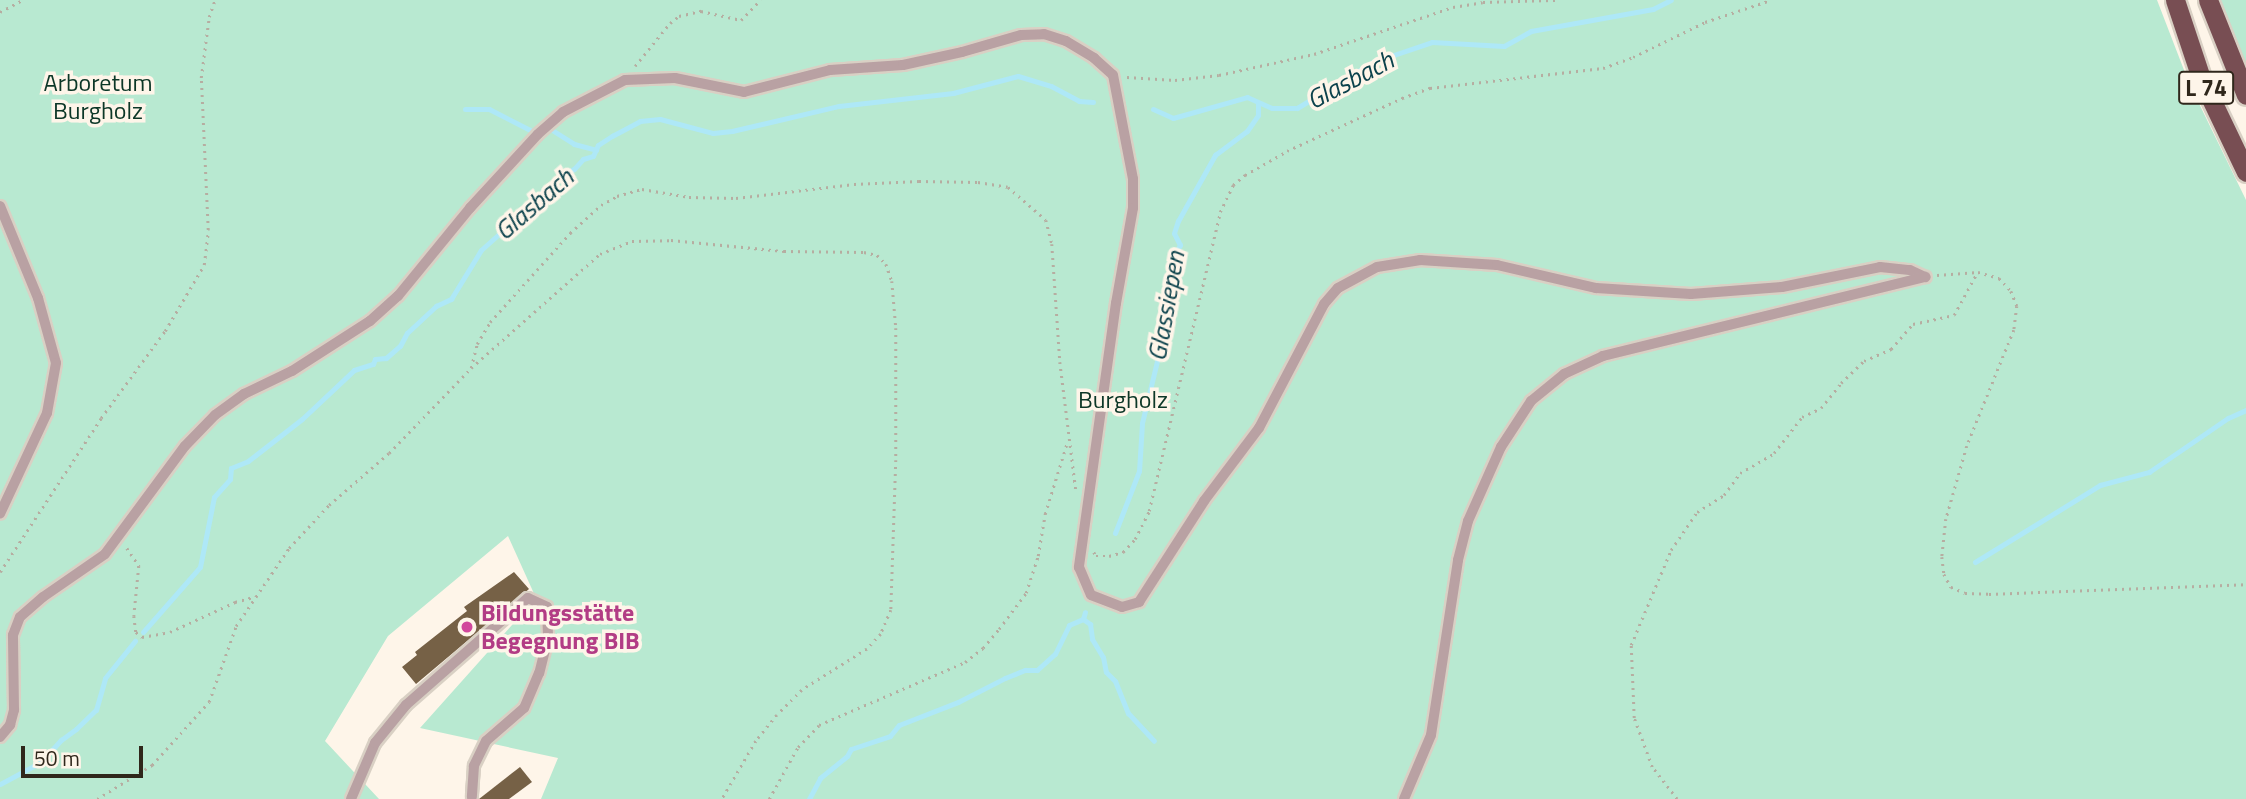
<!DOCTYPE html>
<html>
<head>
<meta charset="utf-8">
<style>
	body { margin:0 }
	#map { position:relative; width:2246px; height:799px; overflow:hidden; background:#fef5e9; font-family:"Titillium Web",sans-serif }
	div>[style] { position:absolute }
	.green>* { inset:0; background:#b8e9d1 }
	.stream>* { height:5px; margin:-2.5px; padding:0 2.5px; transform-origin:2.5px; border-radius:2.5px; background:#aee8f7 }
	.building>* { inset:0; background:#766146 }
	.path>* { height:2.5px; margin-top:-1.25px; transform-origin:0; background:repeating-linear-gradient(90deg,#b6ada1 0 2px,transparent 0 7px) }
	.roads { filter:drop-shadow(2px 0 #d9d0c4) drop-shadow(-2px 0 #d9d0c4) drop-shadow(0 2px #d9d0c4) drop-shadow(0 -2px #d9d0c4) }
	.service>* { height:10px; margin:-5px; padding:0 5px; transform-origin:5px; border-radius:5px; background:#b9a1a3 }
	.trunk>* { height:19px; margin:-9.5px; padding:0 9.5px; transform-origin:9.5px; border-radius:9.5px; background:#784e53 }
	.dots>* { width:19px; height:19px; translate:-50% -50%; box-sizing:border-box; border:4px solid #fef5e9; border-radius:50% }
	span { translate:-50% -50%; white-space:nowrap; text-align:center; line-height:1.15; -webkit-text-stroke:7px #fef5e9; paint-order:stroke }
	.shield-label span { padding:2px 5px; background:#fef5e9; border:2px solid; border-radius:5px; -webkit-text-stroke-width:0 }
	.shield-label { font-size:23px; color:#2f271b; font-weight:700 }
	.park-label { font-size:24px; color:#0c3727 }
	.hotel-label { font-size:24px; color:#b23c85; font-weight:700 }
	.left { translate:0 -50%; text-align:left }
	.water-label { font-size:26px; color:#0c424c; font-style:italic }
	.scale { position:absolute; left:21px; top:746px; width:122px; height:32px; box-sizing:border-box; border:4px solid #2f271b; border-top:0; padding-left:9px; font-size:21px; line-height:24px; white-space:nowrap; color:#2f271b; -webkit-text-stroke:5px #fef5e9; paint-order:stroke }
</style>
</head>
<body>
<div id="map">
	<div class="green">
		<div style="clip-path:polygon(0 0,2157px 0,2189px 83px,2246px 200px,2246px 799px,541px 799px,558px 758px,420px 728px,536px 598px,508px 536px,388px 636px,325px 741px,379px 799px,0 799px)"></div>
		<div style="clip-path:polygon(2220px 0,2246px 0,2246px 70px,2225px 17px)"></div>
	</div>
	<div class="stream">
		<div style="left:465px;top:109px;width:24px"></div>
		<div style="left:489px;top:109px;width:51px;rotate:27.1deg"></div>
		<div style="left:1153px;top:109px;width:22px;rotate:24deg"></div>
		<div style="left:1173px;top:118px;width:77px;rotate:-15.8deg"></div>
		<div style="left:1247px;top:97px;width:27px;rotate:24deg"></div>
		<div style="left:1272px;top:108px;width:25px"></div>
		<div style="left:1297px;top:108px;width:89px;rotate:-31.2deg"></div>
		<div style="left:1373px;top:62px;width:62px;rotate:-18.7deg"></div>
		<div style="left:1432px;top:42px;width:72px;rotate:3.2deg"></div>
		<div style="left:1504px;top:46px;width:31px;rotate:-29deg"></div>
		<div style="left:1531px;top:31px;width:124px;rotate:-10.2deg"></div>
		<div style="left:1653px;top:9px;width:20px;rotate:-27deg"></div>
		<div style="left:552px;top:130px;width:26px;rotate:32deg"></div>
		<div style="left:574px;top:144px;width:23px;rotate:15deg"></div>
		<div style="left:1115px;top:533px;width:66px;rotate:-68.8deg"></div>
		<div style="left:1139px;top:471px;width:48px;rotate:-86.4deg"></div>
		<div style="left:1142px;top:423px;width:102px;rotate:-76.4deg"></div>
		<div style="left:1166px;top:324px;width:66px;rotate:-83.9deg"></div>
		<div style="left:1173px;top:258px;width:15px;rotate:-62deg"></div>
		<div style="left:1180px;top:245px;width:13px;rotate:-117deg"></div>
		<div style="left:1174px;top:233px;width:13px;rotate:-72deg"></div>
		<div style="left:1178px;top:221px;width:76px;rotate:-60.7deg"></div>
		<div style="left:1215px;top:155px;width:40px;rotate:-37deg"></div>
		<div style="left:1247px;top:131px;width:19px;rotate:-55deg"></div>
		<div style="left:1258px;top:115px;width:12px;rotate:-90deg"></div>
		<div style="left:1975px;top:562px;width:147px;rotate:-31.6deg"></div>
		<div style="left:2100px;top:485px;width:51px;rotate:-14.9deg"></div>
		<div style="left:2149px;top:472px;width:96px;rotate:-34.4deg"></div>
		<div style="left:2228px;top:418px;width:20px;rotate:-24deg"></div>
		<div style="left:1083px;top:619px;width:9px;rotate:36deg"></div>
		<div style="left:1090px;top:624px;width:15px;rotate:82deg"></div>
		<div style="left:1092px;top:639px;width:21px;rotate:59deg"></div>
		<div style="left:1103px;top:657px;width:15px;rotate:79deg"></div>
		<div style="left:1106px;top:672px;width:13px;rotate:45deg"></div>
		<div style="left:1115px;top:681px;width:35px;rotate:68deg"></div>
		<div style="left:1128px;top:713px;width:38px;rotate:47deg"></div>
		<div style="left:143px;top:632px;width:86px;rotate:-48.8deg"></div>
		<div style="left:200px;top:567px;width:71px;rotate:-78.7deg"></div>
		<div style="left:214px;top:497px;width:24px;rotate:-48deg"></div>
		<div style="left:230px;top:479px;width:11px;rotate:-85deg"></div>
		<div style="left:231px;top:468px;width:18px;rotate:-22deg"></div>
		<div style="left:248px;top:461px;width:68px;rotate:-37.9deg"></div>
		<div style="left:302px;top:419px;width:71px;rotate:-43.3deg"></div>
		<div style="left:354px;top:370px;width:20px;rotate:-18deg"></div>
		<div style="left:373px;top:364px;width:5px;rotate:-68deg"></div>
		<div style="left:375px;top:359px;width:11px;rotate:-5deg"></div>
		<div style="left:386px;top:358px;width:18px;rotate:-41deg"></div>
		<div style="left:400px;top:346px;width:15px;rotate:-62deg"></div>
		<div style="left:407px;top:333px;width:40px;rotate:-43deg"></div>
		<div style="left:436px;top:306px;width:17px;rotate:-25deg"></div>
		<div style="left:451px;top:299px;width:57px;rotate:-58.5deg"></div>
		<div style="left:481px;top:250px;width:76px;rotate:-41.8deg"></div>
		<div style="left:538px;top:199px;width:12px;rotate:-59deg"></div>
		<div style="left:544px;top:189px;width:36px;rotate:-34deg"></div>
		<div style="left:574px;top:169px;width:13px;rotate:-48deg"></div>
		<div style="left:583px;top:159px;width:10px;rotate:-17deg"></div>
		<div style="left:593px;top:156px;width:12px;rotate:-66deg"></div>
		<div style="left:598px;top:145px;width:17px;rotate:-33deg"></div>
		<div style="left:612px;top:136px;width:32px;rotate:-28deg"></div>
		<div style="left:640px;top:121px;width:20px;rotate:-6deg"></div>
		<div style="left:660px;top:119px;width:55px;rotate:14.8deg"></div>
		<div style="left:713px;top:133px;width:19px;rotate:-6deg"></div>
		<div style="left:732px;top:131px;width:110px;rotate:-13.2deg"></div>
		<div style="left:839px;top:106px;width:115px;rotate:-6.5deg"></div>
		<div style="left:953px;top:93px;width:67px;rotate:-14.7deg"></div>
		<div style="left:1018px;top:76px;width:34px;rotate:17deg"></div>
		<div style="left:1051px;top:86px;width:32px;rotate:28deg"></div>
		<div style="left:1079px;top:101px;width:14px;rotate:4deg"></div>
		<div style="left:0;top:784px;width:47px;rotate:-28.2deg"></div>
		<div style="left:41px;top:762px;width:30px;rotate:-48deg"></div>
		<div style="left:61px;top:740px;width:19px;rotate:-36deg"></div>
		<div style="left:76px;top:729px;width:28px;rotate:-44deg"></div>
		<div style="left:96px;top:710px;width:33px;rotate:-74deg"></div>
		<div style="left:105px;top:678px;width:48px;rotate:-51deg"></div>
		<div style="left:809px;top:799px;width:24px;rotate:-62deg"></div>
		<div style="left:820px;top:778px;width:35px;rotate:-39deg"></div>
		<div style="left:847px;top:756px;width:8px;rotate:-60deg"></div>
		<div style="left:851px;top:749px;width:41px;rotate:-18.4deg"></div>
		<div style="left:890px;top:736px;width:14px;rotate:-51deg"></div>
		<div style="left:899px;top:725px;width:63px;rotate:-21.3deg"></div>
		<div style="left:958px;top:702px;width:53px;rotate:-27.1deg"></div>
		<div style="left:1005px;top:678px;width:22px;rotate:-22deg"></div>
		<div style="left:1025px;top:670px;width:12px"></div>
		<div style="left:1037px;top:670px;width:24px;rotate:-42deg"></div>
		<div style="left:1055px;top:654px;width:32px;rotate:-64deg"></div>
		<div style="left:1069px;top:625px;width:15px;rotate:-23deg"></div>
		<div style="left:1083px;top:619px;width:7px;rotate:-74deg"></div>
	</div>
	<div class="building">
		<div style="clip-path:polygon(514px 572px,529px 589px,416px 684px,402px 667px,417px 655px,415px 652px,467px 611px,464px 607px)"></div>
		<div style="clip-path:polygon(520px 767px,532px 782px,509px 799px,479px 799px)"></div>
	</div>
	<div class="path">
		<div style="left:0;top:12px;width:26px;rotate:-28deg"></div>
		<div style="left:635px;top:66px;width:55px;rotate:-50.9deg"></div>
		<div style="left:670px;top:23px;width:11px;rotate:-38deg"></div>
		<div style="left:679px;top:16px;width:23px;rotate:-13deg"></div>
		<div style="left:701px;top:11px;width:41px;rotate:12.7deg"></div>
		<div style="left:741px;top:20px;width:28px;rotate:-46deg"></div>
		<div style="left:1127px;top:77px;width:48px;rotate:3.6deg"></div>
		<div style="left:1175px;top:80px;width:44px;rotate:-6.5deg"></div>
		<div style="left:1219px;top:75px;width:97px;rotate:-12.5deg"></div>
		<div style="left:1314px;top:54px;width:147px;rotate:-18.7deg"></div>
		<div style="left:1453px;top:7px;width:30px;rotate:-9deg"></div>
		<div style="left:1483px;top:2px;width:72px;rotate:-1.6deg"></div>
		<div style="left:1937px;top:275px;width:41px;rotate:-4.2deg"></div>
		<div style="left:1978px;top:272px;width:22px;rotate:16deg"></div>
		<div style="left:1999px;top:278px;width:18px;rotate:47deg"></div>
		<div style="left:2011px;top:291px;width:16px;rotate:68deg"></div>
		<div style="left:2017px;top:306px;width:24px;rotate:97deg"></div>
		<div style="left:2014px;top:330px;width:125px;rotate:112.1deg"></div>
		<div style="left:1967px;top:446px;width:76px;rotate:106deg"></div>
		<div style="left:1946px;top:519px;width:38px;rotate:96deg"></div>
		<div style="left:1942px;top:557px;width:17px;rotate:83deg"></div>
		<div style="left:1944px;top:574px;width:15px;rotate:62deg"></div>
		<div style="left:1951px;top:587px;width:15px;rotate:23deg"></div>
		<div style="left:1965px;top:593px;width:24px;rotate:2deg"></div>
		<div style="left:1989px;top:594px;width:257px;rotate:-2.2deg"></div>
		<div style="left:471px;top:368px;width:25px;rotate:-76deg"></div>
		<div style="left:477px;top:344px;width:26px;rotate:-59deg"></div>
		<div style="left:490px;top:322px;width:120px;rotate:-48deg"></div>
		<div style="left:570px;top:233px;width:42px;rotate:-42.1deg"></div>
		<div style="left:601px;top:205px;width:18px;rotate:-29deg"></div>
		<div style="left:617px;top:196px;width:26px;rotate:-16deg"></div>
		<div style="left:642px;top:189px;width:48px;rotate:9.7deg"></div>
		<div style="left:689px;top:197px;width:47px;rotate:1.2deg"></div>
		<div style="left:736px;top:198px;width:119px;rotate:-6.8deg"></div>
		<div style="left:854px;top:184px;width:65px;rotate:-2.6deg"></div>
		<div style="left:919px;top:181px;width:59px;rotate:1deg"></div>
		<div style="left:978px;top:182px;width:30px;rotate:9deg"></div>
		<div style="left:1008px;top:187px;width:50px;rotate:41deg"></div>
		<div style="left:1046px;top:220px;width:25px;rotate:76deg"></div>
		<div style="left:1052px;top:244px;width:118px;rotate:86.1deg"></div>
		<div style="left:1060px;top:362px;width:129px;rotate:82.9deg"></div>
		<div style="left:127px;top:548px;width:22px;rotate:56deg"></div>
		<div style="left:139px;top:566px;width:50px;rotate:95.7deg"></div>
		<div style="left:134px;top:616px;width:16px;rotate:83deg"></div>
		<div style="left:136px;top:632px;width:8px;rotate:40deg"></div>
		<div style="left:142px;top:637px;width:28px;rotate:-10deg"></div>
		<div style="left:170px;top:632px;width:72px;rotate:-24.8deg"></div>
		<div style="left:235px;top:602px;width:20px;rotate:-15deg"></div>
		<div style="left:1094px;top:552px;width:4px;rotate:63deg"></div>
		<div style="left:1096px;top:556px;width:13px"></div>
		<div style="left:1109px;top:556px;width:15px;rotate:-16deg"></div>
		<div style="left:1123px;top:552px;width:18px;rotate:-47deg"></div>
		<div style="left:1135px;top:539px;width:31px;rotate:-63deg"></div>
		<div style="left:1149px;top:511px;width:307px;rotate:-76.6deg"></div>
		<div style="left:1220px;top:212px;width:30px;rotate:-64deg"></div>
		<div style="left:1233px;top:185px;width:16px;rotate:-40deg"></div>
		<div style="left:1245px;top:175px;width:48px;rotate:-29.7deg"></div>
		<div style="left:1287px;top:151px;width:127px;rotate:-24.7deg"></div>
		<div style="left:1402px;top:98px;width:30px;rotate:-20deg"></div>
		<div style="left:1430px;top:88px;width:174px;rotate:-6.6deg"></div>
		<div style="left:1603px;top:68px;width:32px;rotate:-20deg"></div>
		<div style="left:1633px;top:57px;width:80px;rotate:-25.9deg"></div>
		<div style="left:1705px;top:22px;width:70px;rotate:-18.4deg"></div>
		<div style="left:0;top:572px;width:184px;rotate:-56.7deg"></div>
		<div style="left:101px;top:418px;width:108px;rotate:-53.7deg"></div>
		<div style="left:165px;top:331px;width:77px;rotate:-59.4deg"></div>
		<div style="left:204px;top:265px;width:35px;rotate:-83deg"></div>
		<div style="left:208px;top:230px;width:152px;rotate:-92.6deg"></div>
		<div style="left:201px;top:78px;width:62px;rotate:-82.5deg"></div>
		<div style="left:209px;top:17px;width:18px;rotate:-71deg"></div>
		<div style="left:97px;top:799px;width:65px;rotate:-31.7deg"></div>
		<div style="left:152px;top:765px;width:85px;rotate:-47.9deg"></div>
		<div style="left:209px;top:702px;width:81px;rotate:-70.4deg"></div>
		<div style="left:236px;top:626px;width:94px;rotate:-55.8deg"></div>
		<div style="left:289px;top:548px;width:59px;rotate:-47.1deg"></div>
		<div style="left:329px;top:505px;width:79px;rotate:-40.9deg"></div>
		<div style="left:389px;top:453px;width:118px;rotate:-46deg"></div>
		<div style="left:471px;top:368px;width:172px;rotate:-41.5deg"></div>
		<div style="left:600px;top:254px;width:35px;rotate:-22deg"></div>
		<div style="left:632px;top:241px;width:39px;rotate:-1deg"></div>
		<div style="left:671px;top:240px;width:114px;rotate:5.6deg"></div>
		<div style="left:784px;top:251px;width:80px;rotate:0.7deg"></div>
		<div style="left:864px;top:252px;width:13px;rotate:13deg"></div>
		<div style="left:877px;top:255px;width:13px;rotate:45deg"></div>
		<div style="left:886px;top:264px;width:18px;rotate:71deg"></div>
		<div style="left:892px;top:281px;width:47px;rotate:85.1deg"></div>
		<div style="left:896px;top:328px;width:132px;rotate:90deg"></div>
		<div style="left:896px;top:460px;width:150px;rotate:91.9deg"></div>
		<div style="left:891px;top:610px;width:26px;rotate:113deg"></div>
		<div style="left:881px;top:634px;width:21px;rotate:133deg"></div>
		<div style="left:867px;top:649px;width:77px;rotate:147.8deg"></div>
		<div style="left:802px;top:690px;width:35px;rotate:135deg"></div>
		<div style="left:777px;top:715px;width:33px;rotate:129deg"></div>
		<div style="left:756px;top:741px;width:67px;rotate:120.4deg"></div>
		<div style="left:769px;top:799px;width:60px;rotate:-60.9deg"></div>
		<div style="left:798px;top:747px;width:30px;rotate:-46deg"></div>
		<div style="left:819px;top:725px;width:159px;rotate:-23.3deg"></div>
		<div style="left:965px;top:662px;width:23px;rotate:-38deg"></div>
		<div style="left:983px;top:648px;width:25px;rotate:-50deg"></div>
		<div style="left:999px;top:629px;width:45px;rotate:-53.1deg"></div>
		<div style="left:1026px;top:593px;width:39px;rotate:-72deg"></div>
		<div style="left:1038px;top:556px;width:43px;rotate:-80.5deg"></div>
		<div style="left:1045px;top:514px;width:74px;rotate:-72.8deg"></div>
		<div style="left:1677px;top:799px;width:41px;rotate:-128deg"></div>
		<div style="left:1652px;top:767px;width:52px;rotate:-110.2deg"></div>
		<div style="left:1634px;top:718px;width:73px;rotate:-92.4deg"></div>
		<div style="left:1631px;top:645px;width:103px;rotate:-67.2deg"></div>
		<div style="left:1671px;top:550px;width:46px;rotate:-55.6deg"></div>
		<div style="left:1697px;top:512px;width:32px;rotate:-32deg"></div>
		<div style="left:1724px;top:495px;width:27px;rotate:-54deg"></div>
		<div style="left:1740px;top:473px;width:39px;rotate:-30deg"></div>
		<div style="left:1774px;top:453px;width:46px;rotate:-52.1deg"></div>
		<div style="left:1802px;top:417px;width:21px;rotate:-25deg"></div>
		<div style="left:1821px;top:408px;width:32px;rotate:-51deg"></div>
		<div style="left:1841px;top:383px;width:32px;rotate:-44deg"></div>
		<div style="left:1864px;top:361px;width:30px;rotate:-24deg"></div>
		<div style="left:1891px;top:349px;width:33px;rotate:-49deg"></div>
		<div style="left:1913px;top:324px;width:42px;rotate:-12.4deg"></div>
		<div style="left:1954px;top:315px;width:48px;rotate:-61.3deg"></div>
	</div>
	<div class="roads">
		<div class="service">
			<div style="left:0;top:206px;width:100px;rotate:67.6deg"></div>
			<div style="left:38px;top:298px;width:67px;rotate:74.5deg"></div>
			<div style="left:56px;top:363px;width:51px;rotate:100.2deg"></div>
			<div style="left:47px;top:413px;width:111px;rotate:115deg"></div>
			<div style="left:0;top:737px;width:16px;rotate:-50deg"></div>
			<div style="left:10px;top:725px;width:16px;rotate:-75deg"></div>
			<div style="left:14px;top:710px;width:75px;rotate:-90.8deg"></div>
			<div style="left:13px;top:635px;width:19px;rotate:-69deg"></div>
			<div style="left:20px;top:617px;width:30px;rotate:-41deg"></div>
			<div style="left:43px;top:597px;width:75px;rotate:-34.7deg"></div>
			<div style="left:105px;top:554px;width:134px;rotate:-53.5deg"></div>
			<div style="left:185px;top:446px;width:43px;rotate:-45.9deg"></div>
			<div style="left:215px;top:415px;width:36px;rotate:-36deg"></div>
			<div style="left:244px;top:394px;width:53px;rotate:-25.6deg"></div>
			<div style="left:292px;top:371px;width:93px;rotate:-32.7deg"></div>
			<div style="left:370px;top:321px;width:38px;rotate:-42deg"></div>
			<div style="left:398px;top:296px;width:114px;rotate:-50.7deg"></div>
			<div style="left:470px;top:208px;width:100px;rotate:-47.4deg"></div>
			<div style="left:538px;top:134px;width:33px;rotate:-41deg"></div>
			<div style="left:563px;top:112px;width:70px;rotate:-27.3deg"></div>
			<div style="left:625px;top:80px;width:50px;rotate:-2.3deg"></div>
			<div style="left:675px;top:78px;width:70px;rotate:11.5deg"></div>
			<div style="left:744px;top:92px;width:89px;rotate:-14.3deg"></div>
			<div style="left:830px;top:70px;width:73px;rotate:-3.9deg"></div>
			<div style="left:903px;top:65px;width:60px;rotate:-12.4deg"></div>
			<div style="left:962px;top:52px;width:61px;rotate:-16.1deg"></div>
			<div style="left:1021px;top:35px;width:23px;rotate:-2deg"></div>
			<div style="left:1044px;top:34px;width:23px;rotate:18deg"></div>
			<div style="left:1066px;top:41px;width:33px;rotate:31deg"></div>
			<div style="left:1094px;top:58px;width:25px;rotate:42deg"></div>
			<div style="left:1113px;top:75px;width:106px;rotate:79.1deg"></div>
			<div style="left:1133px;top:179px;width:29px;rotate:90deg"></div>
			<div style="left:1133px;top:208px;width:97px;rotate:100.1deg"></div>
			<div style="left:1116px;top:303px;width:267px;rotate:98deg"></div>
			<div style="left:1079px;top:567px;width:30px;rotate:67deg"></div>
			<div style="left:1091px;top:595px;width:33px;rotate:21deg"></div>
			<div style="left:1122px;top:607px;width:18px;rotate:-16deg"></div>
			<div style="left:1139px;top:602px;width:120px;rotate:-57.2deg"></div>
			<div style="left:1204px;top:501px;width:91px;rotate:-53deg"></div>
			<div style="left:1259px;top:428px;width:140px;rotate:-62.3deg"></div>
			<div style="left:1324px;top:304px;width:21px;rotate:-49deg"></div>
			<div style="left:1338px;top:288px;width:44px;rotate:-28.3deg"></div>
			<div style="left:1377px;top:267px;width:44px;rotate:-9.2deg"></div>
			<div style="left:1420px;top:260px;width:77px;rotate:3.7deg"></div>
			<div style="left:1497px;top:265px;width:102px;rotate:13.1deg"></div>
			<div style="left:1596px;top:288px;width:95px;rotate:3.6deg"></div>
			<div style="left:1691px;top:294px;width:91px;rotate:-4.4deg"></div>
			<div style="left:1782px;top:287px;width:100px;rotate:-11.5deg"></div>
			<div style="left:1880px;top:267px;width:30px;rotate:6deg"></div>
			<div style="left:1910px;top:270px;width:17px;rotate:25deg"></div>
			<div style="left:351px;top:799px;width:61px;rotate:-66.8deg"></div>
			<div style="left:375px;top:743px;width:49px;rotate:-50.8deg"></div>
			<div style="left:406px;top:705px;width:162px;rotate:-41.3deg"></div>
			<div style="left:528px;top:598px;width:21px;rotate:25deg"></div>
			<div style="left:547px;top:607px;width:31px;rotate:88deg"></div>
			<div style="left:548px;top:638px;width:36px;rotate:104deg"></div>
			<div style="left:539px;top:673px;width:38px;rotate:113deg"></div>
			<div style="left:524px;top:708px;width:50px;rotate:139deg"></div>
			<div style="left:486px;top:741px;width:28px;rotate:116deg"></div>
			<div style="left:474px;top:766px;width:31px;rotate:94deg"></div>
			<div style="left:1404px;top:799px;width:69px;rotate:-67.1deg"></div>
			<div style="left:1431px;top:735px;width:177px;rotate:-81.2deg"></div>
			<div style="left:1458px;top:560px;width:40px;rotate:-75.6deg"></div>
			<div style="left:1468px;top:521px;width:81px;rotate:-66deg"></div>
			<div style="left:1501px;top:447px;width:55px;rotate:-56.9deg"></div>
			<div style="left:1531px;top:401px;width:43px;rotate:-39.3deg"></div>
			<div style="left:1564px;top:374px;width:43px;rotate:-24.8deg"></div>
			<div style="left:1603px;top:356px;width:332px;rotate:-13.8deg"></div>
		</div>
		<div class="trunk">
			<div style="left:2175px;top:0;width:82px;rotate:71.6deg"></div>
			<div style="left:2201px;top:78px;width:104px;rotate:64.4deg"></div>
			<div style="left:2208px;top:0;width:102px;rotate:68.2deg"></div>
		</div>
	</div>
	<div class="dots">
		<div style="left:467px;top:627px;background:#d1479c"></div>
	</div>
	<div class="shield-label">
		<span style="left:2206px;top:88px">L 74</span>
	</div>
	<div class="park-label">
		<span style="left:98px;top:97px">Arboretum<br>Burgholz</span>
		<span style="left:1123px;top:400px">Burgholz</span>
	</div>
	<div class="hotel-label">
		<span class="left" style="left:481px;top:627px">Bildungsstätte<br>Begegnung BIB</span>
	</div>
	<div class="water-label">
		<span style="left:1350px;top:80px;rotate:-28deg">Glasbach</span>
		<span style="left:534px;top:204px;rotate:-41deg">Glasbach</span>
		<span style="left:1166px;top:306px;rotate:-80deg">Glassiepen</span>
	</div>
	<div class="scale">50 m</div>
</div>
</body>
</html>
